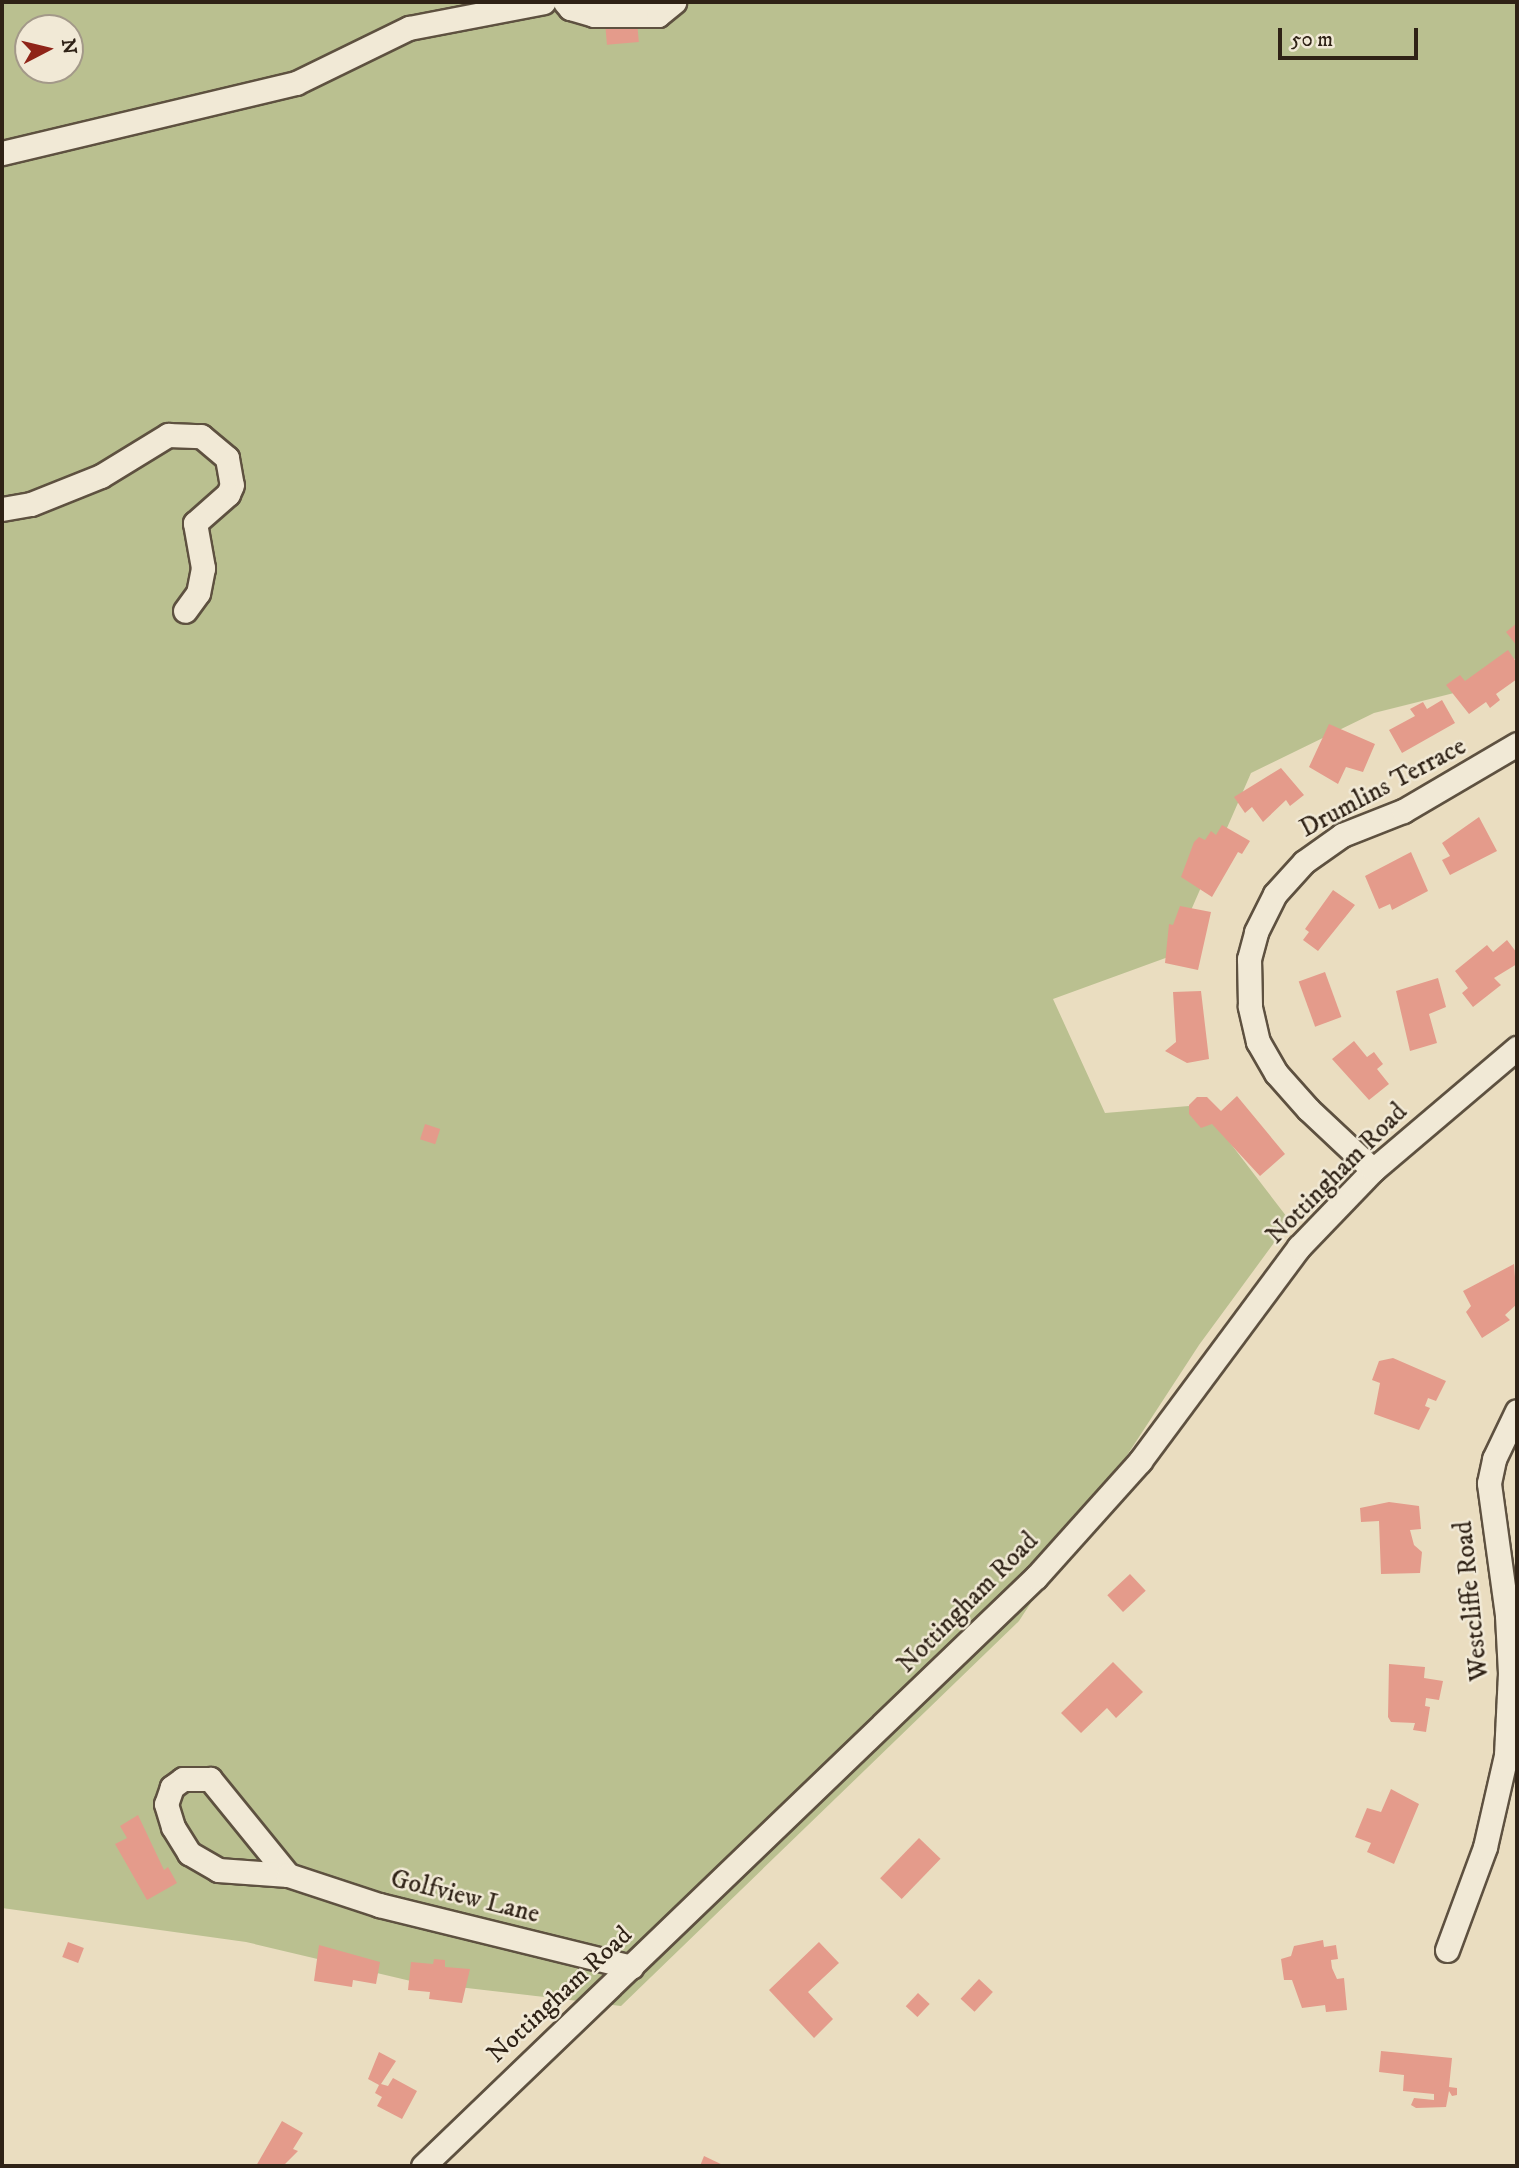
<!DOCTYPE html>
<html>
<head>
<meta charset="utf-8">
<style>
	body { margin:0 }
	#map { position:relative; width:1519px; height:2168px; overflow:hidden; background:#eaddc0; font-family:"IM FELL DW Pica",serif }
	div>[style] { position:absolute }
	.green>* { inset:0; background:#bac090 }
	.building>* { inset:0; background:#e49b8b; transform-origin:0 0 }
	.roads { filter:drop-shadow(2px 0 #5e5140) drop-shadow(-2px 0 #5e5140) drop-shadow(0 2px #5e5140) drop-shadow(0 -2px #5e5140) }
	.minor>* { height:23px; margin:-11.5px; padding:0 11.5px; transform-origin:11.5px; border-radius:11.5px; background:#f1e9d6 }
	span { translate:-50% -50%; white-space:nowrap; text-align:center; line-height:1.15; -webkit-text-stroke:5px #f1e9d6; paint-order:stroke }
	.street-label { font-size:26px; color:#2f2216 }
	.frame { position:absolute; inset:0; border:4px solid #2f2216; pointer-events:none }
	.north { position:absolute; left:14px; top:14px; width:70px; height:70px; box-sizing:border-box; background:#f1e9d6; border:2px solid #a39989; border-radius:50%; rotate:83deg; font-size:19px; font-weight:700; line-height:28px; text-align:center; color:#2f2216 }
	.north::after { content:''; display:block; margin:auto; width:24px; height:32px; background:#8f2418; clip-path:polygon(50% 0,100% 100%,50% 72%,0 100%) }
	.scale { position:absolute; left:1278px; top:28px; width:140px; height:32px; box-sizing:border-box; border:4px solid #2f2216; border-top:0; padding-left:9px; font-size:21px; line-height:24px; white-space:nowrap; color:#2f2216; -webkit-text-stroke:5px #f1e9d6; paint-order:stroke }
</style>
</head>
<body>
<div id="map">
	<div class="green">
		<div style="clip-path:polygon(evenodd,2px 2px,1517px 2px,1517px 657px,1474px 688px,1374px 713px,1251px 773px,1171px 956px,1053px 999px,1105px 1113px,1201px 1105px,1290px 1221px,1199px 1345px,1019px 1621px,621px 2006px,415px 1982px,246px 1942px,2px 1908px,2px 2px,28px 28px,70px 28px,70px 70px,28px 70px,28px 28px)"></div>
	</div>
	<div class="building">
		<div style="left:637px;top:21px;width:21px;height:32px;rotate:85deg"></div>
		<div style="clip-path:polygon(1517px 623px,1517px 646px,1506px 632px)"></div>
		<div style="clip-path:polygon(1508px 650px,1517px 663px,1517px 679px,1496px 694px,1500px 700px,1490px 708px,1486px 702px,1469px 714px,1446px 685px,1460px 675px,1465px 681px)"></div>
		<div style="clip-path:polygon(1442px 700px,1455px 723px,1402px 753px,1389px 730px,1415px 716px,1410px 709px,1423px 702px,1427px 709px)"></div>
		<div style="clip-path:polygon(1329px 724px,1375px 744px,1363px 772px,1346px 767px,1338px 784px,1309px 767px)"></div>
		<div style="clip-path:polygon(1281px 768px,1304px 795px,1290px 806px,1286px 800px,1263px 822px,1252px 807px,1245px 813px,1234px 797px)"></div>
		<div style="clip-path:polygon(1479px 817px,1497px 851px,1450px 875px,1442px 860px,1450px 856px,1442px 843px)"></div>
		<div style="clip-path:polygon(1222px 825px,1250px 841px,1242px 854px,1238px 852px,1212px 897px,1181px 877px,1194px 842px,1199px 837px,1205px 840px,1211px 831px,1216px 835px)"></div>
		<div style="clip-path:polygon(1411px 852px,1428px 891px,1392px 910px,1390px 904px,1379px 909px,1365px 876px)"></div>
		<div style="clip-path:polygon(1333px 890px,1355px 905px,1318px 951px,1303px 940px,1309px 932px,1305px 929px)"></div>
		<div style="clip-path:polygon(1180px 906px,1211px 912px,1198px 970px,1165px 963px,1169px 924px,1173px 925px)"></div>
		<div style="clip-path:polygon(1507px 940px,1517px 953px,1517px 964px,1494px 978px,1501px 985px,1473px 1007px,1462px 993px,1468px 988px,1455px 971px,1487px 945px,1493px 952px)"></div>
		<div style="left:1325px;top:972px;width:48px;height:28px;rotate:70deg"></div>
		<div style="clip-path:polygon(1438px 978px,1446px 1007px,1429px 1014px,1437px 1043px,1410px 1051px,1396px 991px)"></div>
		<div style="clip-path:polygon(1201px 991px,1209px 1059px,1187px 1063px,1165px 1051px,1176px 1042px,1173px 992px)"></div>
		<div style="clip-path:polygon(1354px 1041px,1367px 1057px,1374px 1052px,1383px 1064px,1377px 1069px,1389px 1084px,1369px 1100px,1332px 1059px)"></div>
		<div style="clip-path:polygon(1237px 1096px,1285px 1154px,1260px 1176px,1212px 1124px,1201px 1128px,1189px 1114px,1189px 1105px,1197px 1097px,1207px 1097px,1221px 1111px)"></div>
		<div style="left:425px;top:1124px;width:16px;height:16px;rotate:18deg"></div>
		<div style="clip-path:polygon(1514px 1264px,1517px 1304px,1505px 1315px,1510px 1320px,1482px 1338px,1466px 1312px,1471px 1306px,1463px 1291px)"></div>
		<div style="clip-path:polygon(1393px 1358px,1446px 1381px,1436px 1401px,1428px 1398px,1425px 1406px,1430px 1408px,1419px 1430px,1374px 1414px,1380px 1383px,1372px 1380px,1379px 1361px)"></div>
		<div style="clip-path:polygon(1389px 1502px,1419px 1506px,1421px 1529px,1410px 1530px,1414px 1545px,1422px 1552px,1420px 1573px,1381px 1574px,1379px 1521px,1361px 1522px,1360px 1508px)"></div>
		<div style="left:1130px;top:1574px;width:23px;height:31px;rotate:47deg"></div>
		<div style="clip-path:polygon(1113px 1662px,1143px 1692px,1116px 1718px,1107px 1708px,1081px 1733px,1061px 1713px)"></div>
		<div style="clip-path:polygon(1389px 1664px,1425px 1667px,1424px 1678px,1443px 1681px,1439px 1700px,1426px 1698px,1425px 1706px,1430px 1707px,1426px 1732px,1413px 1730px,1415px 1723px,1391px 1722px,1388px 1717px)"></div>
		<div style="clip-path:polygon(1391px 1789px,1419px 1804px,1394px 1864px,1367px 1852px,1371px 1843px,1355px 1837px,1367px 1808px,1381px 1812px)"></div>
		<div style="clip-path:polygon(138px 1815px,164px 1870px,168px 1867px,177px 1883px,147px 1900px,115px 1844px,127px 1838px,120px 1826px)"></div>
		<div style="left:919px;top:1838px;width:30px;height:56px;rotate:44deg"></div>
		<div style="clip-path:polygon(1323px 1940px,1324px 1947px,1336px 1945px,1338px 1959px,1331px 1960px,1332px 1968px,1337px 1979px,1344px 1978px,1347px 2010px,1326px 2012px,1325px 2005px,1302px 2008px,1292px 1980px,1284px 1980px,1281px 1959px,1291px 1956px,1294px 1946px)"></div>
		<div style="left:68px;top:1942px;width:17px;height:16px;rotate:21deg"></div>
		<div style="clip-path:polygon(819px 1942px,839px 1963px,808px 1992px,833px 2019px,814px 2038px,769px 1990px)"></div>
		<div style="clip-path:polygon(319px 1945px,380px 1962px,376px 1984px,353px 1980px,352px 1987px,314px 1981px)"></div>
		<div style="clip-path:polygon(434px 1959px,445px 1960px,445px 1967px,470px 1969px,462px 2003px,429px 1999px,430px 1992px,408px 1990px,411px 1962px,433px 1964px)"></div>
		<div style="left:979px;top:1979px;width:19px;height:27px;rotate:43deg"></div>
		<div style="left:918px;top:1993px;width:16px;height:18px;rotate:43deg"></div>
		<div style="clip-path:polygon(1381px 2051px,1452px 2058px,1449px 2087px,1457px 2088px,1457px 2095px,1452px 2096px,1449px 2091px,1446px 2107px,1416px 2108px,1411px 2105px,1414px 2098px,1434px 2100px,1434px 2094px,1403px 2091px,1404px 2075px,1379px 2072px)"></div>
		<div style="clip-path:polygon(379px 2052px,396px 2061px,381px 2084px,388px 2086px,393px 2078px,417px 2091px,402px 2119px,377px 2106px,382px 2097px,375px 2093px,379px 2085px,368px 2079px)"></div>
		<div style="clip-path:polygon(282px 2121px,303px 2133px,293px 2149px,298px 2151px,283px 2166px,256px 2166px)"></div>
		<div style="clip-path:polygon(704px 2156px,725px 2166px,700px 2166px)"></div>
	</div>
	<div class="roads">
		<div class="minor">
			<div style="left:565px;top:2px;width:8px;rotate:50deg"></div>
			<div style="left:570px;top:8px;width:25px;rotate:16deg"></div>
			<div style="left:594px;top:15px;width:64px"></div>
			<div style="left:658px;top:15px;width:21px;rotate:-39deg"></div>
			<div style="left:2px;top:153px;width:302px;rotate:-13.4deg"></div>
			<div style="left:296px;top:83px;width:126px;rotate:-26deg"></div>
			<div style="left:409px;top:28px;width:137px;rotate:-10.9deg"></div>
			<div style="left:2px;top:509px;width:29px;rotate:-10deg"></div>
			<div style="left:31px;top:504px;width:75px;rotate:-21.8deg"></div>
			<div style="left:101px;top:476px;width:79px;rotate:-31.5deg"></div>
			<div style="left:168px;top:435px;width:33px;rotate:2deg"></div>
			<div style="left:201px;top:436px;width:34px;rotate:40deg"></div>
			<div style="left:227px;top:458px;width:27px;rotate:80deg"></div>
			<div style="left:232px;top:485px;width:10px;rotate:114deg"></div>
			<div style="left:228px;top:494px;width:44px;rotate:138.7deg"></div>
			<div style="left:195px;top:523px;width:46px;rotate:79.9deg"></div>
			<div style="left:203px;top:568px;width:25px;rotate:101deg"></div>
			<div style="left:198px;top:593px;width:22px;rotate:126deg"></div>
			<div style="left:1373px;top:1170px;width:89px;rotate:-136.8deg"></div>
			<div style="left:1308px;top:1109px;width:48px;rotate:-131.6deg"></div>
			<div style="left:1276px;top:1073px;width:36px;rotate:-120deg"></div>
			<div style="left:1258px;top:1042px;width:37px;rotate:-103deg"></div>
			<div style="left:1250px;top:1006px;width:47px;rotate:-91.2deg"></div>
			<div style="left:1249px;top:959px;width:28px;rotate:-75deg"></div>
			<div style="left:1256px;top:932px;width:42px;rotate:-63.4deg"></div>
			<div style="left:1275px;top:894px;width:43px;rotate:-47.8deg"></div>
			<div style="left:1304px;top:862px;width:47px;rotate:-35.4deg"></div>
			<div style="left:1342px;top:835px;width:66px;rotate:-21.5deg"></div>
			<div style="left:1403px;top:811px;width:132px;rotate:-30.4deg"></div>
			<div style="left:288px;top:1875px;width:124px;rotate:-129.1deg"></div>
			<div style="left:210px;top:1779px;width:27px;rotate:180deg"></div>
			<div style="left:183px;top:1779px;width:14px;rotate:144deg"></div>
			<div style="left:172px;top:1787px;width:18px;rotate:109deg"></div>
			<div style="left:166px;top:1804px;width:24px;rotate:73deg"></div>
			<div style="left:173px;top:1827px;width:31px;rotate:58deg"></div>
			<div style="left:189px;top:1853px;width:34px;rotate:30deg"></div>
			<div style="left:218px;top:1870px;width:70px;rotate:4.1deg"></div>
			<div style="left:288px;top:1875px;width:96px;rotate:18.2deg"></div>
			<div style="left:379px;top:1905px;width:260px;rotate:13.8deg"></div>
			<div style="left:1447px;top:1950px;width:110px;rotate:-69.7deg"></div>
			<div style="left:1485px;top:1847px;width:94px;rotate:-77.1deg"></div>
			<div style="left:1506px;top:1755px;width:82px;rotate:-87.2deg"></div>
			<div style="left:1510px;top:1673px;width:58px;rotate:-93deg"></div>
			<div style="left:1507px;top:1615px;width:133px;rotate:-97.8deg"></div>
			<div style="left:1489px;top:1483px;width:25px;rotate:-78deg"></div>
			<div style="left:1494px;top:1459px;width:53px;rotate:-64.4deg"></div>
			<div style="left:423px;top:2166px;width:850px;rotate:-43.86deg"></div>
			<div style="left:1036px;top:1577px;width:156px;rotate:-48.1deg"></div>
			<div style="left:1140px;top:1461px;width:267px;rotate:-53.4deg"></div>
			<div style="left:1299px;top:1247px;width:107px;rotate:-46.1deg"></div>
			<div style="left:1373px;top:1170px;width:189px;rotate:-40.3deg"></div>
		</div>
	</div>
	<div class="street-label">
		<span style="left:1383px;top:788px;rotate:-28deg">Drumlins Terrace</span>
		<span style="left:1337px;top:1174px;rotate:-45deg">Nottingham Road</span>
		<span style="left:1472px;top:1601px;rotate:-96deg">Westcliffe Road</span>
		<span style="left:968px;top:1603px;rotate:-45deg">Nottingham Road</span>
		<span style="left:465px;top:1897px;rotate:14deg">Golfview Lane</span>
		<span style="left:560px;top:1995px;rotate:-43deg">Nottingham Road</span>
	</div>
	<div class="frame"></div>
	<div class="north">N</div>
	<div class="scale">50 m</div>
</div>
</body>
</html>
